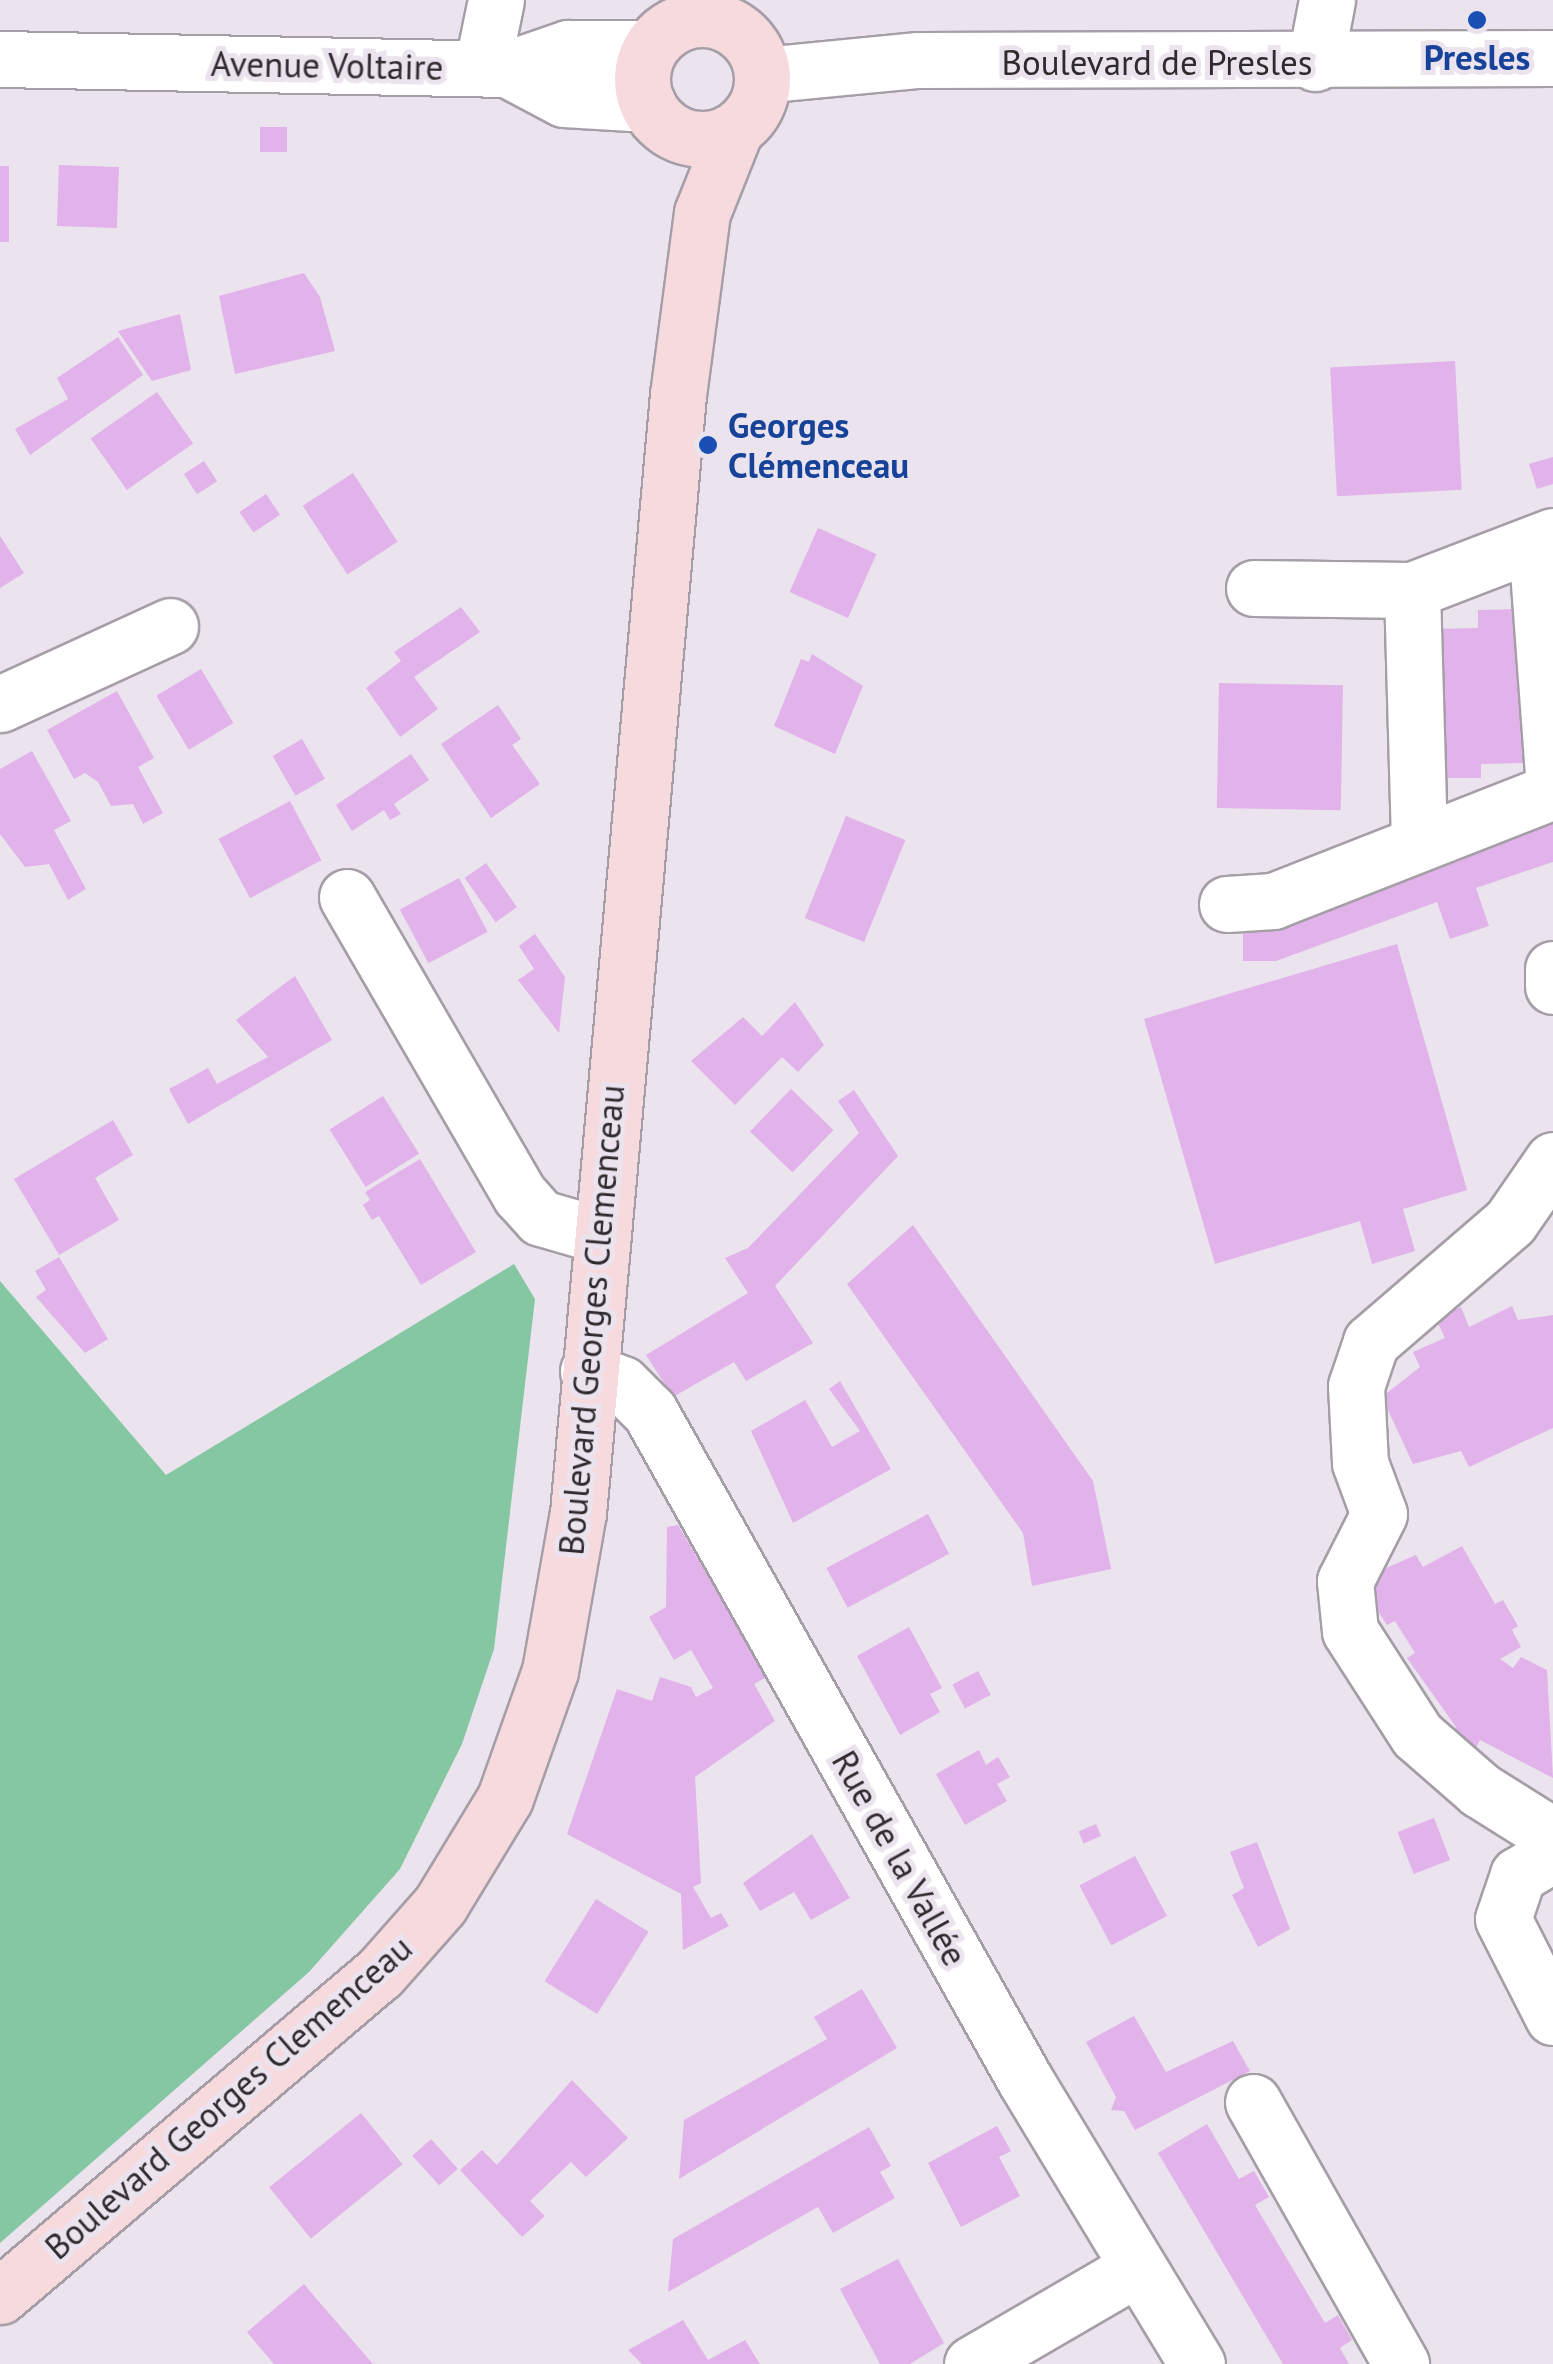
<!DOCTYPE html>
<html>
<head>
<meta charset="utf-8">
<style>
	body { margin:0 }
	#map { position:relative; width:1553px; height:2364px; overflow:hidden; background:#ebe3ed; font-family:"PT Sans",sans-serif }
	div>[style] { position:absolute }
	.green>* { inset:0; background:#84c7a2 }
	.building>* { inset:0; background:#e1b3ea; transform-origin:0 0 }
	.roads { filter:drop-shadow(2px 0 #a69ea7) drop-shadow(-2px 0 #a69ea7) drop-shadow(0 2px #a69ea7) drop-shadow(0 -2px #a69ea7) }
	.minor>* { height:55px; margin:-27.5px; padding:0 27.5px; transform-origin:27.5px; border-radius:27.5px; background:#fff }
	.major>* { height:55px; margin:-27.5px; padding:0 27.5px; transform-origin:27.5px; border-radius:27.5px; background:#f7dade }
	.major>.ring { margin:-27.5px; padding:0; box-sizing:content-box; background:none; border:55px solid #f7dade; border-radius:50% }
	.dots>* { width:28px; height:28px; translate:-50% -50%; box-sizing:border-box; border:5px solid #ebe3ed; border-radius:50% }
	span { translate:-50% -50%; white-space:nowrap; text-align:center; line-height:1.15; -webkit-text-stroke:10px #ebe3ed; paint-order:stroke }
	.transit-label { font-size:35px; color:#164399; font-weight:700 }
	.left { translate:0 -50%; text-align:left }
	.street-label { font-size:35px; color:#2e2b2f }
</style>
</head>
<body>
<div id="map">
	<div class="green">
		<div style="clip-path:polygon(514px 1264px,535px 1299px,494px 1649px,462px 1744px,400px 1869px,309px 1972px,0 2243px,0 1281px,166px 1475px)"></div>
	</div>
	<div class="building">
		<div style="left:260px;top:127px;width:27px;height:25px"></div>
		<div style="left:59px;top:165px;width:60px;height:61px;rotate:2deg"></div>
		<div style="left:0;top:166px;width:9px;height:76px"></div>
		<div style="clip-path:polygon(304px 273px,320px 297px,335px 351px,235px 374px,219px 296px)"></div>
		<div style="clip-path:polygon(180px 314px,191px 370px,152px 381px,118px 331px)"></div>
		<div style="clip-path:polygon(118px 337px,143px 375px,30px 455px,15px 429px,68px 399px,57px 378px)"></div>
		<div style="left:1455px;top:361px;width:129px;height:125px;rotate:87deg"></div>
		<div style="left:157px;top:392px;width:63px;height:81px;rotate:55deg"></div>
		<div style="clip-path:polygon(1553px 457px,1553px 484px,1537px 489px,1529px 464px)"></div>
		<div style="left:204px;top:461px;width:24px;height:24px;rotate:57deg"></div>
		<div style="left:353px;top:473px;width:82px;height:60px;rotate:57deg"></div>
		<div style="left:266px;top:494px;width:25px;height:32px;rotate:56deg"></div>
		<div style="left:818px;top:528px;width:64px;height:70px;rotate:24deg"></div>
		<div style="clip-path:polygon(0 536px,24px 573px,0 588px)"></div>
		<div style="clip-path:polygon(461px 607px,480px 632px,414px 677px,438px 709px,400px 737px,366px 688px,401px 661px,394px 652px)"></div>
		<div style="clip-path:polygon(1518px 609px,1524px 763px,1481px 764px,1481px 778px,1437px 778px,1434px 629px,1478px 628px,1478px 610px)"></div>
		<div style="clip-path:polygon(812px 654px,863px 686px,835px 754px,774px 726px,801px 659px,809px 662px)"></div>
		<div style="left:201px;top:669px;width:63px;height:52px;rotate:59deg"></div>
		<div style="left:1219px;top:683px;width:124px;height:125px;rotate:1deg"></div>
		<div style="clip-path:polygon(117px 691px,154px 758px,138px 767px,163px 813px,143px 824px,133px 804px,111px 806px,98px 782px,85px 773px,74px 779px,47px 730px)"></div>
		<div style="clip-path:polygon(498px 705px,521px 739px,512px 745px,540px 784px,491px 818px,441px 744px)"></div>
		<div style="left:302px;top:739px;width:46px;height:34px;rotate:60deg"></div>
		<div style="clip-path:polygon(32px 751px,71px 821px,54px 830px,86px 889px,68px 900px,49px 864px,25px 867px,0 834px,0 769px)"></div>
		<div style="clip-path:polygon(411px 754px,429px 780px,394px 804px,401px 814px,390px 820px,384px 810px,352px 831px,336px 805px)"></div>
		<div style="left:290px;top:801px;width:67px;height:81px;rotate:62deg"></div>
		<div style="clip-path:polygon(1553px 815px,1553px 862px,1476px 888px,1489px 926px,1450px 939px,1437px 902px,1276px 961px,1243px 961px,1243px 918px)"></div>
		<div style="left:846px;top:816px;width:64px;height:110px;rotate:22deg"></div>
		<div style="left:486px;top:863px;width:54px;height:26px;rotate:55deg"></div>
		<div style="left:459px;top:878px;width:61px;height:67px;rotate:62deg"></div>
		<div style="clip-path:polygon(535px 934px,565px 977px,559px 1033px,518px 980px,534px 969px,519px 946px)"></div>
		<div style="clip-path:polygon(1397px 944px,1467px 1190px,1403px 1209px,1415px 1251px,1372px 1264px,1360px 1221px,1215px 1264px,1144px 1019px)"></div>
		<div style="clip-path:polygon(295px 976px,332px 1040px,188px 1124px,169px 1089px,208px 1068px,217px 1084px,268px 1057px,236px 1020px)"></div>
		<div style="clip-path:polygon(795px 1002px,824px 1045px,798px 1072px,782px 1057px,735px 1105px,691px 1061px,743px 1017px,762px 1036px)"></div>
		<div style="left:791px;top:1089px;width:59px;height:59px;rotate:44deg"></div>
		<div style="clip-path:polygon(854px 1090px,898px 1156px,775px 1286px,813px 1343px,746px 1381px,734px 1362px,673px 1397px,646px 1355px,748px 1293px,725px 1258px,748px 1248px,859px 1133px,838px 1101px)"></div>
		<div style="left:383px;top:1096px;width:68px;height:63px;rotate:58deg"></div>
		<div style="clip-path:polygon(113px 1120px,133px 1155px,95px 1178px,119px 1220px,59px 1255px,14px 1179px)"></div>
		<div style="clip-path:polygon(420px 1159px,476px 1252px,421px 1285px,379px 1216px,372px 1220px,363px 1205px,370px 1200px,365px 1192px)"></div>
		<div style="clip-path:polygon(913px 1225px,1093px 1481px,1111px 1569px,1032px 1586px,1023px 1533px,847px 1284px)"></div>
		<div style="clip-path:polygon(59px 1257px,108px 1339px,85px 1353px,36px 1297px,46px 1290px,35px 1271px)"></div>
		<div style="clip-path:polygon(1512px 1306px,1518px 1320px,1553px 1315px,1553px 1428px,1469px 1467px,1461px 1451px,1413px 1464px,1382px 1397px,1420px 1367px,1413px 1352px,1445px 1338px,1436px 1319px,1461px 1307px,1469px 1327px)"></div>
		<div style="clip-path:polygon(840px 1381px,891px 1469px,793px 1523px,751px 1431px,805px 1400px,832px 1447px,860px 1431px,829px 1389px)"></div>
		<div style="left:928px;top:1514px;width:45px;height:115px;rotate:62deg"></div>
		<div style="clip-path:polygon(678px 1525px,767px 1677px,754px 1684px,775px 1721px,695px 1777px,701px 1883px,693px 1887px,711px 1918px,721px 1913px,729px 1926px,683px 1950px,681px 1894px,567px 1834px,617px 1689px,652px 1701px,660px 1677px,691px 1687px,696px 1697px,713px 1688px,691px 1650px,674px 1660px,649px 1617px,666px 1607px,667px 1527px)"></div>
		<div style="clip-path:polygon(1462px 1546px,1495px 1604px,1503px 1600px,1518px 1626px,1512px 1630px,1521px 1647px,1500px 1659px,1513px 1668px,1521px 1657px,1547px 1670px,1553px 1778px,1480px 1740px,1471px 1757px,1448px 1745px,1456px 1727px,1407px 1658px,1415px 1653px,1395px 1621px,1387px 1625px,1358px 1580px,1416px 1555px,1423px 1567px)"></div>
		<div style="clip-path:polygon(909px 1627px,942px 1688px,930px 1694px,940px 1712px,900px 1735px,857px 1656px)"></div>
		<div style="left:978px;top:1671px;width:27px;height:29px;rotate:62deg"></div>
		<div style="clip-path:polygon(979px 1750px,986px 1765px,998px 1757px,1010px 1777px,997px 1784px,1007px 1801px,965px 1825px,936px 1774px)"></div>
		<div style="left:1434px;top:1818px;width:45px;height:39px;rotate:69deg"></div>
		<div style="left:1096px;top:1824px;width:13px;height:19px;rotate:67deg"></div>
		<div style="clip-path:polygon(812px 1834px,850px 1898px,811px 1920px,794px 1892px,760px 1911px,743px 1883px)"></div>
		<div style="clip-path:polygon(1257px 1842px,1290px 1929px,1258px 1947px,1232px 1895px,1244px 1888px,1230px 1852px)"></div>
		<div style="left:1135px;top:1856px;width:68px;height:63px;rotate:62deg"></div>
		<div style="left:596px;top:1899px;width:62px;height:97px;rotate:32deg"></div>
		<div style="clip-path:polygon(862px 1989px,897px 2048px,679px 2179px,684px 2120px,827px 2039px,814px 2017px)"></div>
		<div style="clip-path:polygon(1134px 2016px,1166px 2072px,1233px 2041px,1250px 2071px,1135px 2130px,1124px 2111px,1111px 2110px,1116px 2097px,1086px 2042px)"></div>
		<div style="clip-path:polygon(572px 2080px,628px 2138px,586px 2177px,571px 2162px,530px 2201px,545px 2216px,522px 2237px,460px 2170px,482px 2150px,497px 2165px)"></div>
		<div style="left:361px;top:2113px;width:66px;height:118px;rotate:51deg"></div>
		<div style="clip-path:polygon(1207px 2124px,1239px 2179px,1254px 2171px,1269px 2197px,1255px 2205px,1325px 2323px,1338px 2315px,1352px 2340px,1340px 2348px,1349px 2364px,1283px 2364px,1158px 2153px)"></div>
		<div style="clip-path:polygon(997px 2126px,1011px 2151px,999px 2157px,1020px 2196px,961px 2227px,928px 2163px)"></div>
		<div style="clip-path:polygon(869px 2127px,891px 2166px,880px 2172px,895px 2198px,833px 2233px,818px 2207px,668px 2292px,673px 2239px)"></div>
		<div style="left:431px;top:2139px;width:40px;height:25px;rotate:48deg"></div>
		<div style="clip-path:polygon(898px 2259px,944px 2343px,910px 2364px,880px 2364px,840px 2289px)"></div>
		<div style="clip-path:polygon(304px 2284px,314px 2296px,373px 2364px,274px 2364px,257px 2344px,247px 2332px)"></div>
		<div style="clip-path:polygon(683px 2320px,708px 2360px,745px 2340px,760px 2364px,642px 2364px,628px 2350px)"></div>
	</div>
	<div class="roads">
		<div class="minor">
			<div style="left:0;top:59px;width:507px;rotate:1.13deg"></div>
			<div style="left:507px;top:69px;width:64px;rotate:27.8deg"></div>
			<div style="left:564px;top:99px;width:84px;rotate:3.4deg"></div>
			<div style="left:1315px;top:63px;width:64px;rotate:-79.2deg"></div>
			<div style="left:482px;top:68px;width:69px;rotate:-78.4deg"></div>
			<div style="left:507px;top:69px;width:65px;rotate:-19deg"></div>
			<div style="left:568px;top:48px;width:82px"></div>
			<div style="left:762px;top:75px;width:157px;rotate:-5.5deg"></div>
			<div style="left:918px;top:60px;width:635px;rotate:-0.18deg"></div>
			<div style="left:1536px;top:543px;width:233px;rotate:85.8deg"></div>
			<div style="left:1254px;top:588px;width:158px;rotate:0.7deg"></div>
			<div style="left:1412px;top:590px;width:151px;rotate:-21deg"></div>
			<div style="left:1412px;top:590px;width:252px;rotate:88.4deg"></div>
			<div style="left:0;top:704px;width:187px;rotate:-24.6deg"></div>
			<div style="left:347px;top:897px;width:345px;rotate:59.9deg"></div>
			<div style="left:520px;top:1195px;width:31px;rotate:48deg"></div>
			<div style="left:541px;top:1218px;width:61px;rotate:16.1deg"></div>
			<div style="left:1227px;top:904px;width:46px;rotate:-3.7deg"></div>
			<div style="left:1273px;top:901px;width:301px;rotate:-21.4deg"></div>
			<div style="left:1553px;top:969px;width:17px;rotate:90deg"></div>
			<div style="left:1553px;top:1160px;width:75px;rotate:124.7deg"></div>
			<div style="left:1510px;top:1222px;width:184px;rotate:139.2deg"></div>
			<div style="left:1371px;top:1342px;width:46px;rotate:108.8deg"></div>
			<div style="left:1356px;top:1386px;width:77px;rotate:87deg"></div>
			<div style="left:1360px;top:1463px;width:54px;rotate:69.6deg"></div>
			<div style="left:1379px;top:1514px;width:75px;rotate:116.9deg"></div>
			<div style="left:1345px;top:1581px;width:50px;rotate:84.3deg"></div>
			<div style="left:1350px;top:1631px;width:124px;rotate:57.2deg"></div>
			<div style="left:1417px;top:1735px;width:84px;rotate:41.1deg"></div>
			<div style="left:1480px;top:1790px;width:86px;rotate:32.2deg"></div>
			<div style="left:588px;top:1371px;width:36px;rotate:21deg"></div>
			<div style="left:622px;top:1384px;width:40px;rotate:45deg"></div>
			<div style="left:650px;top:1412px;width:766px;rotate:60.69deg"></div>
			<div style="left:1025px;top:2080px;width:332px;rotate:58.8deg"></div>
			<div style="left:1553px;top:1854px;width:41px;rotate:149deg"></div>
			<div style="left:1518px;top:1875px;width:46px;rotate:108.8deg"></div>
			<div style="left:1503px;top:1919px;width:110px;rotate:63deg"></div>
			<div style="left:1253px;top:2102px;width:301px;rotate:60.5deg"></div>
			<div style="left:972px;top:2364px;width:189px;rotate:-30.2deg"></div>
		</div>
		<div class="major">
			<div class="ring" style="left:642px;top:19px;width:65px;height:65px"></div>
			<div style="left:0;top:2296px;width:497px;rotate:-40.4deg"></div>
			<div style="left:379px;top:1974px;width:92px;rotate:-48.5deg"></div>
			<div style="left:440px;top:1905px;width:125px;rotate:-58.7deg"></div>
			<div style="left:505px;top:1798px;width:135px;rotate:-70.5deg"></div>
			<div style="left:550px;top:1671px;width:160px;rotate:-80deg"></div>
			<div style="left:578px;top:1513px;width:1122px;rotate:-84.89deg"></div>
			<div style="left:678px;top:395px;width:184px;rotate:-82.5deg"></div>
			<div style="left:702px;top:213px;width:89px;rotate:-68.3deg"></div>
		</div>
	</div>
	<div class="dots">
		<div style="left:1477px;top:20px;background:#1a4fb4"></div>
		<div style="left:708px;top:445px;background:#1a4fb4"></div>
	</div>
	<div class="transit-label">
		<span style="left:1477px;top:57px">Presles</span>
		<span class="left" style="left:728px;top:445px">Georges<br>Clémenceau</span>
	</div>
	<div class="street-label">
		<span style="left:1157px;top:62px">Boulevard de Presles</span>
		<span style="left:327px;top:65px;rotate:1deg">Avenue Voltaire</span>
		<span style="left:591px;top:1320px;rotate:-85deg">Boulevard Georges Clemenceau</span>
		<span style="left:900px;top:1858px;rotate:61deg">Rue de la Vallée</span>
		<span style="left:228px;top:2097px;rotate:-41deg">Boulevard Georges Clemenceau</span>
	</div>
</div>
</body>
</html>
